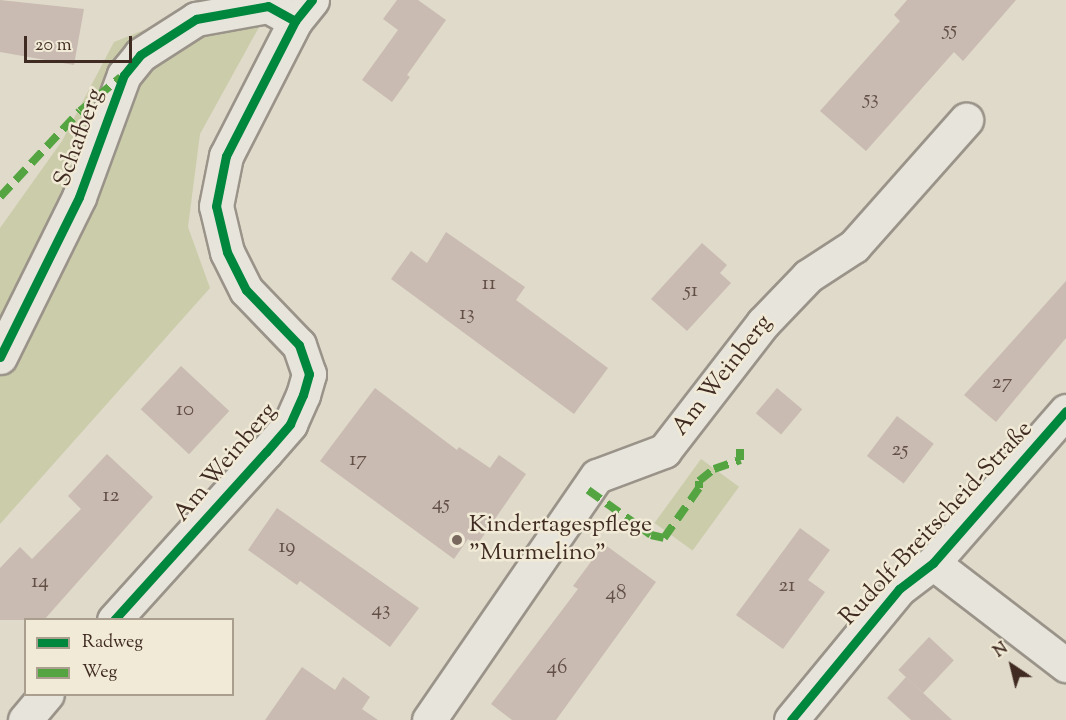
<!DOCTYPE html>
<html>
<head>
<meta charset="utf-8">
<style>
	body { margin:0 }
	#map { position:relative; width:1066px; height:720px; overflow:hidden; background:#e0daca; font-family:"Sorts Mill Goudy",serif }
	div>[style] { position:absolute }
	.green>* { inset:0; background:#cbccaa; transform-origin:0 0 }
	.building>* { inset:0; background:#c9bbb1; transform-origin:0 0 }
	.roads { filter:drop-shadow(2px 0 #9a9389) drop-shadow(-2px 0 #9a9389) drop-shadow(0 2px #9a9389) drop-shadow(0 -2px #9a9389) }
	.minor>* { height:33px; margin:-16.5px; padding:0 16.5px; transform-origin:16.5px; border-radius:16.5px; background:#e7e4dc }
	.quiet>* { height:8px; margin-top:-4px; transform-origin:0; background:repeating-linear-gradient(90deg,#54a441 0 15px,transparent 0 23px) }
	.cycleway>* { height:9px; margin:-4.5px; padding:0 4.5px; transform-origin:4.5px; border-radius:4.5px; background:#00873e }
	.dots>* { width:16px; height:16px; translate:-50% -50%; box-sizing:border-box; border:3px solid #f1ead6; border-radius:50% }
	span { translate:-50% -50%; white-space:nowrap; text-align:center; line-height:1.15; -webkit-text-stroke:5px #f1ead6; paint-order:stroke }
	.number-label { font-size:21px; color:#624f46 }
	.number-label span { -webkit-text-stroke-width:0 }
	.street-label { font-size:24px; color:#402b22 }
	.poi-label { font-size:24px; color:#402b22 }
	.left { translate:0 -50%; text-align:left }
	.legend { position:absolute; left:24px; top:618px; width:210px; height:78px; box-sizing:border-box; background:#f1ead6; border:2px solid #aa9e8e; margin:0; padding:8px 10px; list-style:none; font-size:18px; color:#402b22 }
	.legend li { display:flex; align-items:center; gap:12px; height:30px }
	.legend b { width:30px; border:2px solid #aa9e8e }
	.north { position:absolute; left:982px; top:636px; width:60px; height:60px; -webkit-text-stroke:4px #f1ead6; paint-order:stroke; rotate:325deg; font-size:16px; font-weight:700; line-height:24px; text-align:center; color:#402b22 }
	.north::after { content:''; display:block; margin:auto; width:21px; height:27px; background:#402b22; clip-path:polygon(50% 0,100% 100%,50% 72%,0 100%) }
	.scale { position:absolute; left:24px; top:36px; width:108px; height:27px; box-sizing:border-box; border:3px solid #402b22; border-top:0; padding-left:8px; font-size:18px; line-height:21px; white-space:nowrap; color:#402b22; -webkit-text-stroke:4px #f1ead6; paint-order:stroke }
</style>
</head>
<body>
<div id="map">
	<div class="green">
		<div style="clip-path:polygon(274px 0,200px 134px,188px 227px,210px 288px,0 524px,0 228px,62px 141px,114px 42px,214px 2px)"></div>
		<div style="left:701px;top:459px;width:47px;height:79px;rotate:36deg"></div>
	</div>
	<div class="building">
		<div style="clip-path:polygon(0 0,84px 9px,74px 65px,0 52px)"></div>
		<div style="clip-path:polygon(397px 0,418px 0,446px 20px,407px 75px,410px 77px,392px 102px,362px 80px,398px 30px,383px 19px)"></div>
		<div style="clip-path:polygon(907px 0,1016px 0,963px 61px,954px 52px,866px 151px,820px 111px,900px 21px,894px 15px)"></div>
		<div style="clip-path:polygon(446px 232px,525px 287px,516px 300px,608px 368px,574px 414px,391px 279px,411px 251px,427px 263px)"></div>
		<div style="clip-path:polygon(702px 243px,727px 265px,720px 273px,731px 283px,687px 331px,651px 299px)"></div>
		<div style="clip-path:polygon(1066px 281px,1066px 338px,996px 422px,964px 395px)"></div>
		<div style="left:181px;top:366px;width:66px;height:59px;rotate:43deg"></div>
		<div style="clip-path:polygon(375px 388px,457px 450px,459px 447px,490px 468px,499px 455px,526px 474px,477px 545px,468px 539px,454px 559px,320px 461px)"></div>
		<div style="left:777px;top:388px;width:33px;height:33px;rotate:40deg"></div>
		<div style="left:897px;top:416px;width:46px;height:50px;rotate:37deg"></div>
		<div style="clip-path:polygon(107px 454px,153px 497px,44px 620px,0 620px,0 568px,20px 547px,32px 559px,81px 509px,68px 496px)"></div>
		<div style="clip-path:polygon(277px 508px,419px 608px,390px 647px,300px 581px,297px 585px,248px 550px)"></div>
		<div style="clip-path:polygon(800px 528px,830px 550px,808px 580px,825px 592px,783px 649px,736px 615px)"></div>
		<div style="clip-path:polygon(604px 544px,656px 582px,556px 720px,512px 720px,491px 704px,578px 589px,573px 586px)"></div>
		<div style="left:929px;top:637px;width:34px;height:45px;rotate:43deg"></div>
		<div style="clip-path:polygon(302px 667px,335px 690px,343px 677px,370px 697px,362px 709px,378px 720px,265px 720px)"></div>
		<div style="clip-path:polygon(906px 677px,952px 720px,911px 720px,887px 698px)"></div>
	</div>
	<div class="roads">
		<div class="minor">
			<div style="left:0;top:357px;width:178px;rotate:-63.7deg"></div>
			<div style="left:79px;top:197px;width:130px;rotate:-69.8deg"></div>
			<div style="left:124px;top:75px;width:26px;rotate:-51deg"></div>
			<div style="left:140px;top:55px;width:67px;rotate:-32.7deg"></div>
			<div style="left:196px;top:19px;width:73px;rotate:-10.2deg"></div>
			<div style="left:268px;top:6px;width:31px;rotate:29deg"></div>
			<div style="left:933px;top:563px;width:168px;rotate:37.5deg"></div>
			<div style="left:114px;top:620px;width:227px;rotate:-47.9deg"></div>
			<div style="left:266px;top:452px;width:37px;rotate:-49deg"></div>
			<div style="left:290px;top:424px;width:32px;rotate:-66deg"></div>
			<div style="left:303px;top:395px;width:22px;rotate:-74deg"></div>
			<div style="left:309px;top:374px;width:31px;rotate:-109deg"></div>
			<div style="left:299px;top:345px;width:76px;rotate:-133.9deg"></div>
			<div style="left:246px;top:290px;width:42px;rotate:-116.6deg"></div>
			<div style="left:227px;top:252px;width:47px;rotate:-103.4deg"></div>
			<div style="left:216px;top:206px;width:51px;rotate:-78.7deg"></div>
			<div style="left:226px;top:156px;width:152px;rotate:-62.9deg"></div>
			<div style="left:295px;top:21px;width:27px;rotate:-51deg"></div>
			<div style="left:25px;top:720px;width:34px;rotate:-50deg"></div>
			<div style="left:429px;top:720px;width:296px;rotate:-55.5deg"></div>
			<div style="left:597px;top:476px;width:72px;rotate:-20.5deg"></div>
			<div style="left:664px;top:451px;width:162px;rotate:-52.3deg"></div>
			<div style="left:763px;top:323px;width:65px;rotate:-46.2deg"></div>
			<div style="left:808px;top:276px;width:55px;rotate:-33.1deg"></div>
			<div style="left:854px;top:246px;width:169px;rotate:-48.4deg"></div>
			<div style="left:791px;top:720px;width:170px;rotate:-50.5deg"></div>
			<div style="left:899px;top:589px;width:43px;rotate:-37.4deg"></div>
			<div style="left:933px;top:563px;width:202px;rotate:-48.8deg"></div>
		</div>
	</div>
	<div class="quiet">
		<div style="left:0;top:197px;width:117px;rotate:-47.1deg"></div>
		<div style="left:80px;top:111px;width:53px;rotate:-39.7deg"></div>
		<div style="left:588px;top:490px;width:77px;rotate:35.5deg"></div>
		<div style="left:651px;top:535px;width:13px;rotate:13deg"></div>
		<div style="left:664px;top:538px;width:61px;rotate:-55deg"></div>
		<div style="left:699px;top:488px;width:7px;rotate:-90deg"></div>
		<div style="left:699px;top:481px;width:19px;rotate:-39deg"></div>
		<div style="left:714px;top:469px;width:28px;rotate:-19deg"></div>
		<div style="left:740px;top:460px;width:11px;rotate:-90deg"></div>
	</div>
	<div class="cycleway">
		<div style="left:0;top:357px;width:178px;rotate:-63.7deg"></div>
		<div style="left:79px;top:197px;width:130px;rotate:-69.8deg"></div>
		<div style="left:124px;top:75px;width:26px;rotate:-51deg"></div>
		<div style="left:140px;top:55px;width:67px;rotate:-32.7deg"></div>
		<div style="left:196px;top:19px;width:73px;rotate:-10.2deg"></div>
		<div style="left:268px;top:6px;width:31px;rotate:29deg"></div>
		<div style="left:114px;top:620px;width:227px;rotate:-47.9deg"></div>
		<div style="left:266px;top:452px;width:37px;rotate:-49deg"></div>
		<div style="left:290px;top:424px;width:32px;rotate:-66deg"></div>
		<div style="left:303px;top:395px;width:22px;rotate:-74deg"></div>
		<div style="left:309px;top:374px;width:31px;rotate:-109deg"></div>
		<div style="left:299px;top:345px;width:76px;rotate:-133.9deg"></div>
		<div style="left:246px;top:290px;width:42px;rotate:-116.6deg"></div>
		<div style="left:227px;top:252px;width:47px;rotate:-103.4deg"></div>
		<div style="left:216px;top:206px;width:51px;rotate:-78.7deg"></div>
		<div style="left:226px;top:156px;width:152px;rotate:-62.9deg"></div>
		<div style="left:295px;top:21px;width:27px;rotate:-51deg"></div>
		<div style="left:791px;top:720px;width:170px;rotate:-50.5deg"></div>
		<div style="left:899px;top:589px;width:43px;rotate:-37.4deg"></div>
		<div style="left:933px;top:563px;width:202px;rotate:-48.8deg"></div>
	</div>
	<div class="dots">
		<div style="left:457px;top:540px;background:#78685d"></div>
	</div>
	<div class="number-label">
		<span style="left:950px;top:30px">55</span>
		<span style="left:871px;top:99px">53</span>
		<span style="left:489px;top:284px">11</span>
		<span style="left:691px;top:291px">51</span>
		<span style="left:467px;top:314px">13</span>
		<span style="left:1002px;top:383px">27</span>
		<span style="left:185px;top:410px">10</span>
		<span style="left:900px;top:450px">25</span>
		<span style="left:358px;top:460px">17</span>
		<span style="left:111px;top:496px">12</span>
		<span style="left:441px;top:504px">45</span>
		<span style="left:287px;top:547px">19</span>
		<span style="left:40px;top:582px">14</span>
		<span style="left:787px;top:586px">21</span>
		<span style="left:616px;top:594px">48</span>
		<span style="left:381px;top:610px">43</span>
		<span style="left:557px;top:668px">46</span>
	</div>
	<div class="street-label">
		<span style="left:80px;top:138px;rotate:-70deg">Schafberg</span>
		<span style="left:723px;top:376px;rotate:-52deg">Am Weinberg</span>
		<span style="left:226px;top:463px;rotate:-50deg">Am Weinberg</span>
		<span style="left:937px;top:524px;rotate:-47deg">Rudolf-Breitscheid-Straße</span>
	</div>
	<div class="poi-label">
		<span class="left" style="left:469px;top:540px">Kindertagespflege<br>"Murmelino"</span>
	</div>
	<ul class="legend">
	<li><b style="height:8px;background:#00873e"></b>Radweg</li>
	<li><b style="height:8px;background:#54a441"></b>Weg</li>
	</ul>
	<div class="north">N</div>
	<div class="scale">20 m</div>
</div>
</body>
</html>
